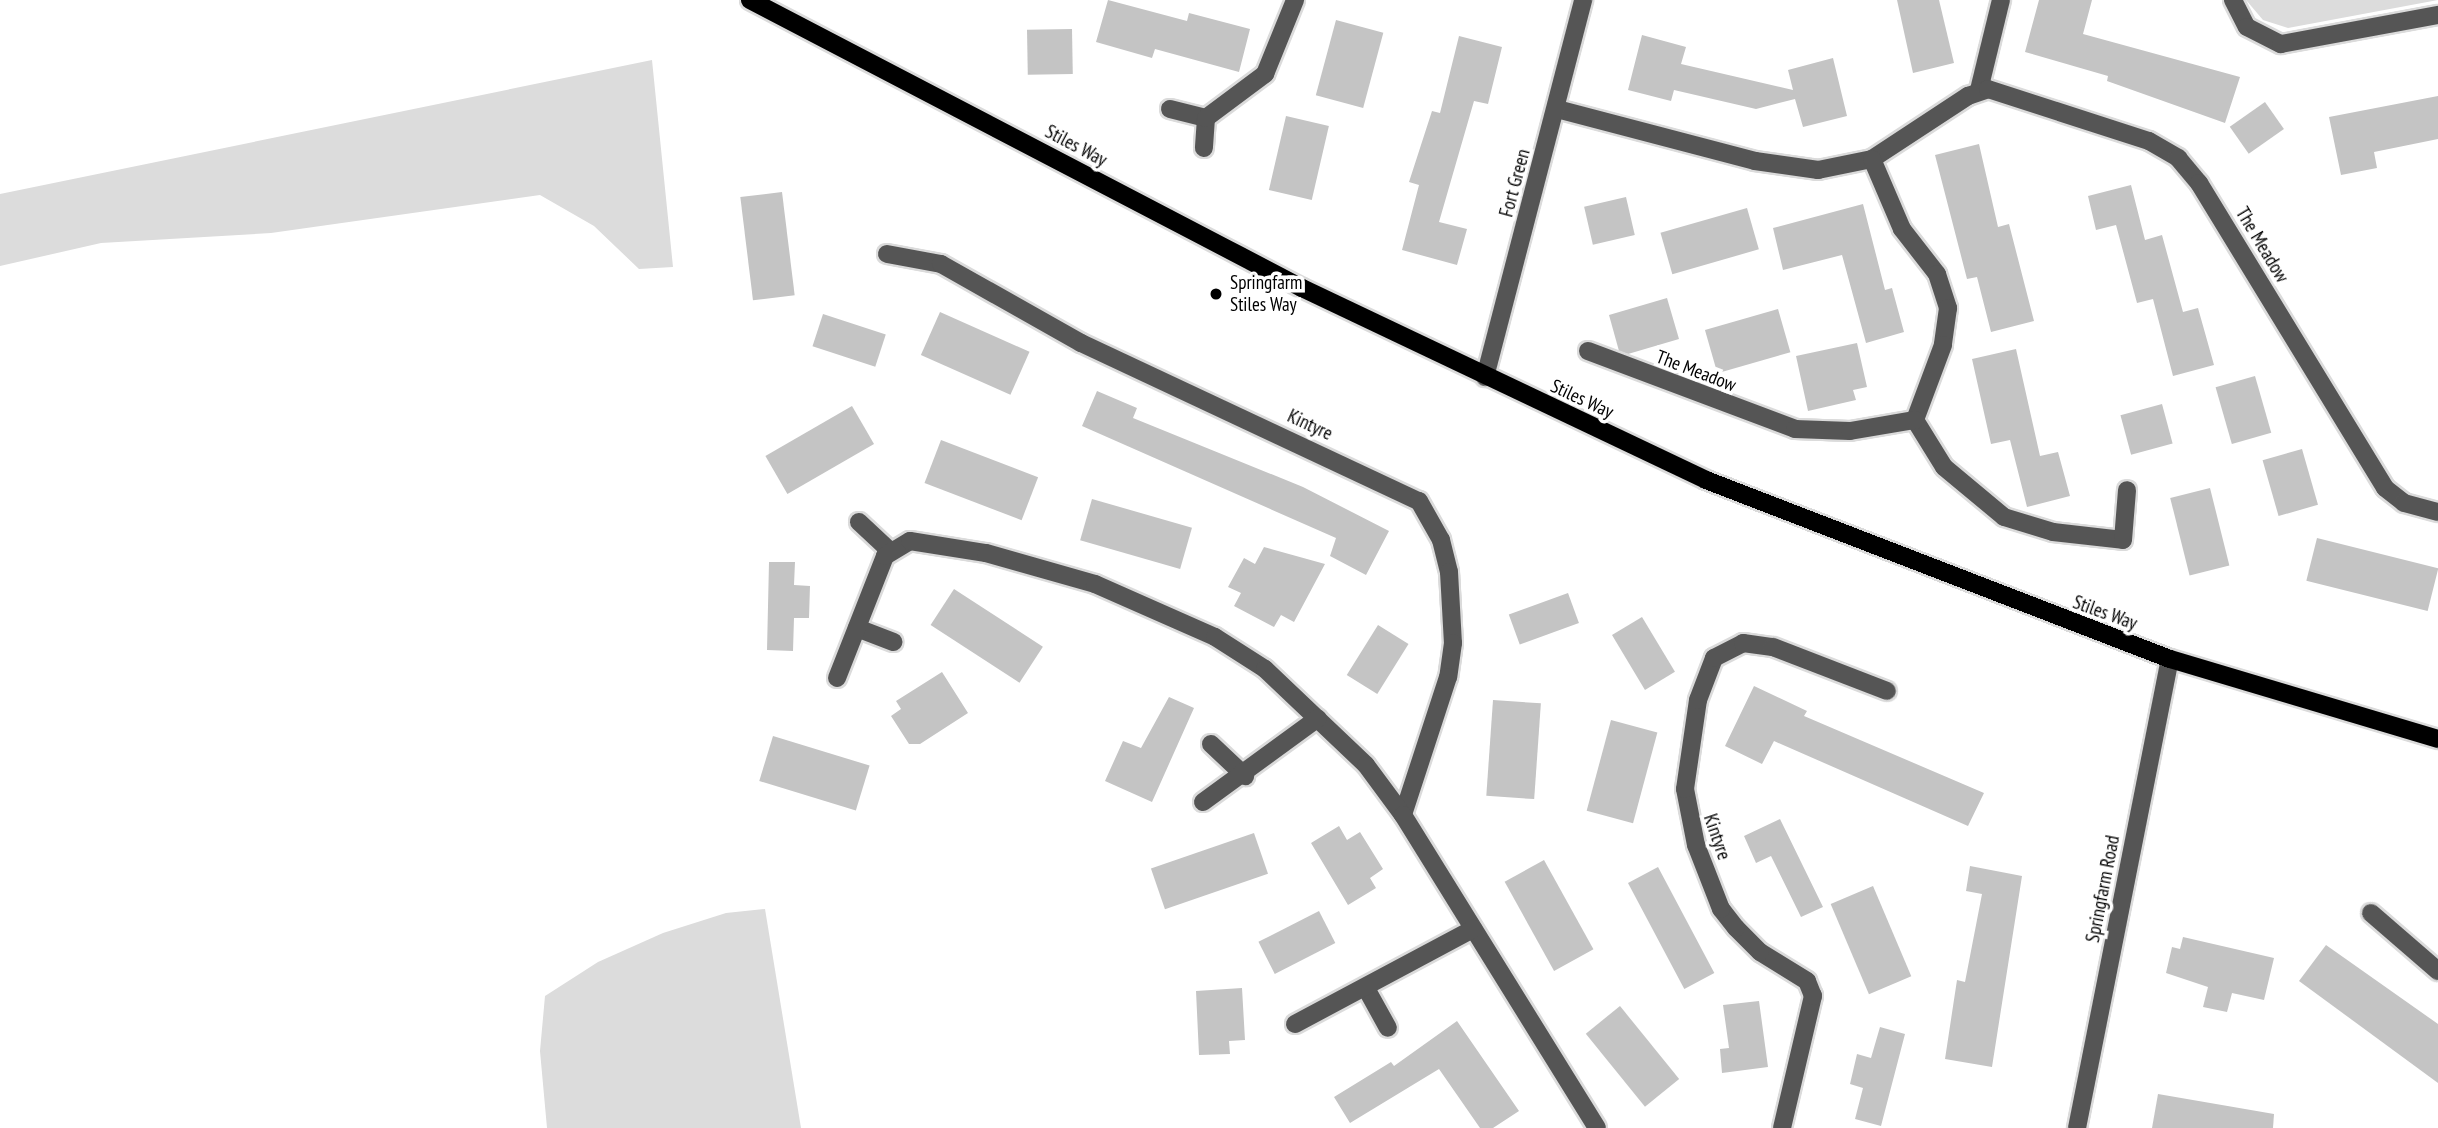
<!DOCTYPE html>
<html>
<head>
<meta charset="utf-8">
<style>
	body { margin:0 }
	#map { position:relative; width:2438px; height:1128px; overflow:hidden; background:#fff; font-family:"PT Sans Narrow",sans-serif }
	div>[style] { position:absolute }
	.green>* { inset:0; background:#dcdcdc }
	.building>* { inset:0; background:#c4c4c4; transform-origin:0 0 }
	.roads { filter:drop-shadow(2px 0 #dbdbdb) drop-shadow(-2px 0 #dbdbdb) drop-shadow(0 2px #dbdbdb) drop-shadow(0 -2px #dbdbdb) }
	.minor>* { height:18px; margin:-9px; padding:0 9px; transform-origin:9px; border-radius:9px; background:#555 }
	.major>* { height:18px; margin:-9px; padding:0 9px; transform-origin:9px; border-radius:9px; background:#000 }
	.dots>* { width:19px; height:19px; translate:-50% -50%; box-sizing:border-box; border:4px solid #fff; border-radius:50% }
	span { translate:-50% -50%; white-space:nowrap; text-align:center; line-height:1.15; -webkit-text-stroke:7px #fff; paint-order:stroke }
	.street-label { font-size:19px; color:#000 }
	.poi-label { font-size:19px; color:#000 }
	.left { translate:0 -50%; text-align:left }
</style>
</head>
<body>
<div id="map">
	<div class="green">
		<div style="clip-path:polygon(2246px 0,2438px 0,2288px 28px,2263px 20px)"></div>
		<div style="clip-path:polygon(652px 60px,673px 267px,639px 269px,594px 226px,540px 195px,271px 233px,101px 243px,0 266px,0 194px)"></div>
		<div style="clip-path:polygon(765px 909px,801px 1128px,547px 1128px,540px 1051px,545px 996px,598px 962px,663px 933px,726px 913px)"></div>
	</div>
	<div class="building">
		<div style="clip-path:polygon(1108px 0,1187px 21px,1189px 13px,1250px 29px,1239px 72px,1155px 49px,1152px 58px,1096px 42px)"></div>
		<div style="clip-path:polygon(1897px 0,1939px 0,1954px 63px,1913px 73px)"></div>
		<div style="clip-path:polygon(2039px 0,2092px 0,2083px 34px,2240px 77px,2225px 123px,2107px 81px,2108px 76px,2025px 52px)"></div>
		<div style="left:1336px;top:20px;width:49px;height:78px;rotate:15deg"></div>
		<div style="left:1072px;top:29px;width:45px;height:45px;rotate:89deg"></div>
		<div style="clip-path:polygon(1642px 35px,1686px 47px,1681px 64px,1793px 90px,1788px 70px,1833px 58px,1847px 116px,1803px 127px,1795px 99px,1756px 109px,1674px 90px,1671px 101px,1628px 90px)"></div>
		<div style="clip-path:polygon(1459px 36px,1502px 47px,1488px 104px,1474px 101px,1439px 222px,1467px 229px,1457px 265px,1402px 250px,1419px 185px,1409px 182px,1432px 111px,1440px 113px)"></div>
		<div style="clip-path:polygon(2438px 96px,2438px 139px,2374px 152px,2377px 168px,2341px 175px,2329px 117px)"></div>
		<div style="left:2265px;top:102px;width:33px;height:43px;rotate:55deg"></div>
		<div style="left:1286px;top:116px;width:44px;height:76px;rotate:13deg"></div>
		<div style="clip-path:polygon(1979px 144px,1998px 227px,2009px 224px,2034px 321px,1991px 332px,1977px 277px,1967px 279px,1935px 155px)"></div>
		<div style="clip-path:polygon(2131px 185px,2145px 240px,2162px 235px,2183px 312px,2198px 308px,2214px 365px,2173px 376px,2153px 299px,2137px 303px,2116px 225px,2096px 230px,2088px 196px)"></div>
		<div style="left:782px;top:192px;width:104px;height:42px;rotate:83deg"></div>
		<div style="left:1626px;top:197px;width:39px;height:43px;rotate:77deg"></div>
		<div style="clip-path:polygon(1863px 204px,1885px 290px,1892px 288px,1904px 332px,1866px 343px,1842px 255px,1783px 270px,1773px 228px)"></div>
		<div style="left:1747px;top:208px;width:43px;height:90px;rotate:74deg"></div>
		<div style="clip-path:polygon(1667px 298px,1679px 339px,1628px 354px,1619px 351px,1609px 315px)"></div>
		<div style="left:1778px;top:309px;width:45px;height:76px;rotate:74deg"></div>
		<div style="left:940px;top:312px;width:98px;height:47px;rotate:24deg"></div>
		<div style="left:823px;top:314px;width:66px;height:34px;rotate:18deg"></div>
		<div style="clip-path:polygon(1857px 343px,1867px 387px,1853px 390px,1856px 400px,1808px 411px,1796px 356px)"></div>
		<div style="clip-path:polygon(2016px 349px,2040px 456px,2058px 452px,2070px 496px,2027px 507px,2010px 440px,1991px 444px,1972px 359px)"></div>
		<div style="left:2255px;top:376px;width:59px;height:41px;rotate:74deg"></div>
		<div style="clip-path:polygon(1097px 391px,1137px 408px,1133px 418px,1303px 487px,1389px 531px,1366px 575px,1330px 556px,1336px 538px,1082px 426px)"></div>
		<div style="left:2162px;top:404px;width:41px;height:43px;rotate:75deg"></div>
		<div style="left:852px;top:406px;width:44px;height:100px;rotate:60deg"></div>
		<div style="left:941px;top:440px;width:104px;height:46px;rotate:21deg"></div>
		<div style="left:2302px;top:449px;width:58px;height:41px;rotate:74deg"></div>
		<div style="left:2210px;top:488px;width:80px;height:41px;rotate:76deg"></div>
		<div style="left:1092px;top:499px;width:104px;height:43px;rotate:16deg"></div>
		<div style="left:2317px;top:538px;width:125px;height:44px;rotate:14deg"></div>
		<div style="clip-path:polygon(1264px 547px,1325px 564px,1294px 622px,1281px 615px,1274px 627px,1234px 606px,1241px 593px,1228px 587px,1244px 558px,1255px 564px)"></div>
		<div style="clip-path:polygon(769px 562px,795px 562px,794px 585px,810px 586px,809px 618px,794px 618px,793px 651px,767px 650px)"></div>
		<div style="left:954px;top:589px;width:106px;height:43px;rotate:33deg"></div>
		<div style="left:1568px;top:593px;width:32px;height:63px;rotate:70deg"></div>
		<div style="left:1642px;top:617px;width:64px;height:35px;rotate:59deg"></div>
		<div style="left:1378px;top:625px;width:36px;height:59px;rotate:32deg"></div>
		<div style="clip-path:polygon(942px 672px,968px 713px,920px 744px,909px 744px,891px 716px,901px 709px,896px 701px)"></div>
		<div style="clip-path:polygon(1754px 686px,1807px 711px,1804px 716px,1984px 793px,1968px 826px,1774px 741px,1762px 764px,1725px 746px)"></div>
		<div style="clip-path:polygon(1169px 697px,1194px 708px,1152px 802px,1105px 781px,1123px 741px,1141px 748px)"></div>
		<div style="left:1493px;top:700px;width:48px;height:96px;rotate:4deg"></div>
		<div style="left:1611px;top:720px;width:48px;height:94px;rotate:15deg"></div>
		<div style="left:773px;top:736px;width:101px;height:47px;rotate:17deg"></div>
		<div style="clip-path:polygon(1780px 819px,1823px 907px,1801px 917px,1771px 856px,1756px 863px,1744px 836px)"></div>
		<div style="clip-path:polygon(1339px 826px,1347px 840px,1360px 832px,1383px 869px,1370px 878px,1376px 888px,1348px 905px,1311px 843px)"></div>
		<div style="left:1254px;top:833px;width:43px;height:109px;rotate:71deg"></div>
		<div style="left:1544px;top:860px;width:102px;height:45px;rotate:61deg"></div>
		<div style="clip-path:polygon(1970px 866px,2022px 876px,1992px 1067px,1945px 1059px,1957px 980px,1965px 982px,1982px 894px,1966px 891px)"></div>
		<div style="left:1658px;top:867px;width:120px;height:34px;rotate:62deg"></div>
		<div style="left:1873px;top:886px;width:98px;height:46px;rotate:67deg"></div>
		<div style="left:1319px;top:911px;width:36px;height:68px;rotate:63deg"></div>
		<div style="clip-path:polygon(2183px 937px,2274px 958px,2264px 1000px,2232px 993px,2227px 1012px,2203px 1007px,2208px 987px,2166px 973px,2172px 947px,2180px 949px)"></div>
		<div style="clip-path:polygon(2326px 945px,2438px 1024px,2438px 1083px,2299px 981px)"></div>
		<div style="clip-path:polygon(1242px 988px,1245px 1040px,1229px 1041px,1230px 1054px,1199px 1055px,1196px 991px)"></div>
		<div style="clip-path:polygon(1759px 1001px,1768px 1067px,1722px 1073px,1720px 1049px,1729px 1048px,1723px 1005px)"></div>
		<div style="left:1620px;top:1006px;width:94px;height:44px;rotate:51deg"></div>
		<div style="clip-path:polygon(1457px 1021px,1519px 1111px,1493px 1128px,1480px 1128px,1439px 1069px,1350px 1123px,1334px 1097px,1391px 1062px,1394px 1066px)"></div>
		<div style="clip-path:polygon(1880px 1027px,1905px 1034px,1881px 1126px,1855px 1119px,1863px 1088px,1850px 1084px,1857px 1054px,1871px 1058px)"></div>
		<div style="clip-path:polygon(2158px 1094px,2274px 1114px,2273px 1128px,2152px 1128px)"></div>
	</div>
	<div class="roads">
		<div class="minor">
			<div style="left:2233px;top:0;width:30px;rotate:63deg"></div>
			<div style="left:2247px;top:27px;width:38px;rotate:27deg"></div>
			<div style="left:2281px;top:44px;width:160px;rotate:-10.5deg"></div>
			<div style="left:1979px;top:90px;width:93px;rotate:-76.3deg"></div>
			<div style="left:1170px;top:109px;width:37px;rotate:14deg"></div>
			<div style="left:1206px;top:118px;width:30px;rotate:94deg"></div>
			<div style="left:1557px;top:109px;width:205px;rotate:14.7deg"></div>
			<div style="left:1755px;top:161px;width:64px;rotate:8.1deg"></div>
			<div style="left:1818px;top:170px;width:55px;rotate:-11.5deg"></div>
			<div style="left:1872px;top:159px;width:115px;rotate:-33.3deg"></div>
			<div style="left:1968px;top:96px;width:21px;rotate:-19deg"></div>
			<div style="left:1988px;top:89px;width:169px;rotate:17.9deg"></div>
			<div style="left:2149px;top:141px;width:34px;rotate:30deg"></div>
			<div style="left:2178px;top:158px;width:33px;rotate:50deg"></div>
			<div style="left:2199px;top:183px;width:357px;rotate:58.6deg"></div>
			<div style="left:2385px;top:488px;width:24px;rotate:38deg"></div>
			<div style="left:2404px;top:503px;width:35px;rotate:15deg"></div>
			<div style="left:1206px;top:118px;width:74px;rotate:-36.7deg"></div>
			<div style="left:1265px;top:74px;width:80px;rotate:-67.9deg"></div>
			<div style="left:1872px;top:159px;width:76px;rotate:66.8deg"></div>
			<div style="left:1902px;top:229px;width:57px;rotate:52.1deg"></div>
			<div style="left:1937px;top:274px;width:36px;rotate:72deg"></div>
			<div style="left:1948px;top:308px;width:37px;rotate:98deg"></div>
			<div style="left:1943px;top:345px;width:80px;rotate:110.5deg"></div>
			<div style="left:1915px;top:420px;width:55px;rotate:58.3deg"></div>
			<div style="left:1944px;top:467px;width:78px;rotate:39.8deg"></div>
			<div style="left:2004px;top:517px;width:51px;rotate:17deg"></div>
			<div style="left:2053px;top:532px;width:70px;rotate:6.5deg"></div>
			<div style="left:2123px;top:540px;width:50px;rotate:-85.4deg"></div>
			<div style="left:887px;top:254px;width:55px;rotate:10.5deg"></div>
			<div style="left:941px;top:264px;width:161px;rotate:29.4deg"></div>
			<div style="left:1081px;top:343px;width:373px;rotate:25.1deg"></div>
			<div style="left:1419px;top:501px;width:45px;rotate:60.6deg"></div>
			<div style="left:1441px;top:540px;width:33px;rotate:76deg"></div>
			<div style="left:1449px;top:572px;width:71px;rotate:86.8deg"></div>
			<div style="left:1453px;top:643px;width:34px;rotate:98deg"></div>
			<div style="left:1448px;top:677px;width:145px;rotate:108.1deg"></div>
			<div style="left:1588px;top:351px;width:221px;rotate:20.6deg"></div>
			<div style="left:1795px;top:429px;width:55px;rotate:2.1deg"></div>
			<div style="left:1850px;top:431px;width:66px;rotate:-9.6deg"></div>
			<div style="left:1485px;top:377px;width:390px;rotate:-75.4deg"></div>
			<div style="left:859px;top:522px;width:41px;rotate:43deg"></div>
			<div style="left:857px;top:628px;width:39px;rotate:21deg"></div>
			<div style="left:837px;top:678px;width:131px;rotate:-68.5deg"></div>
			<div style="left:885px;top:556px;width:29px;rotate:-31deg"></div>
			<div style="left:910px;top:541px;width:77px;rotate:9deg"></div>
			<div style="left:986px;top:553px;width:113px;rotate:15.9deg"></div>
			<div style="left:1095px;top:584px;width:131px;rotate:23.8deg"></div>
			<div style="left:1215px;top:637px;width:59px;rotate:32.6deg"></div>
			<div style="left:1265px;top:669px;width:139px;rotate:43.5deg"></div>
			<div style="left:1366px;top:765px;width:62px;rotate:53.5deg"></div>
			<div style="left:1403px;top:815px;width:368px;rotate:58.2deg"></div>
			<div style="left:1211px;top:744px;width:47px;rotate:43.3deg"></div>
			<div style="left:1203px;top:802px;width:142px;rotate:-36.1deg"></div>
			<div style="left:2371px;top:913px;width:89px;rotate:40.9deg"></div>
			<div style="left:1367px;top:990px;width:43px;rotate:61.1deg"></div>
			<div style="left:1295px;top:1024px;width:202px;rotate:-28.1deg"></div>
			<div style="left:1782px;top:1128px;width:136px;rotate:-76.8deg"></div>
			<div style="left:1813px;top:996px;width:16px;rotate:-112deg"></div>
			<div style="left:1807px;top:981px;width:55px;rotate:-148.3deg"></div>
			<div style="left:1760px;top:952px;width:34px;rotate:-135deg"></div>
			<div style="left:1736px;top:928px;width:24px;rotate:-128deg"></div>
			<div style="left:1721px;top:909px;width:69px;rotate:-111.3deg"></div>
			<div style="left:1696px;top:845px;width:57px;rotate:-101.1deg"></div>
			<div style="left:1685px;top:789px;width:90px;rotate:-81.7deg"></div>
			<div style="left:1698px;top:700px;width:45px;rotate:-69.1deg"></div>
			<div style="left:1714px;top:658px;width:33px;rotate:-27deg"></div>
			<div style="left:1743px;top:643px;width:30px;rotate:8deg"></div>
			<div style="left:1773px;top:647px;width:122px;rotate:21.1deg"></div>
			<div style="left:2077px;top:1128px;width:478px;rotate:-78.8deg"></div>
		</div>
		<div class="major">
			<div style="left:750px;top:0;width:623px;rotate:27.55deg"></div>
			<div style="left:1302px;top:288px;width:447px;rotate:25.4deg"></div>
			<div style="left:1706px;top:480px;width:497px;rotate:21.1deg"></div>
			<div style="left:2170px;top:659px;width:280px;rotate:16.6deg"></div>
		</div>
	</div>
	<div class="dots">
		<div style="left:1216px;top:294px;background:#000"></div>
	</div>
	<div class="street-label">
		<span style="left:1076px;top:146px;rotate:28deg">Stiles Way</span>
		<span style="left:1515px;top:183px;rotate:-75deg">Fort Green</span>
		<span style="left:2262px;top:245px;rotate:59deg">The Meadow</span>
		<span style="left:1696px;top:371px;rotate:21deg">The Meadow</span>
		<span style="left:1582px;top:399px;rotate:25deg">Stiles Way</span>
		<span style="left:1310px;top:425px;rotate:25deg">Kintyre</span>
		<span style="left:2105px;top:613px;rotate:20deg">Stiles Way</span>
		<span style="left:1717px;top:837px;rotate:71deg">Kintyre</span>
		<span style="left:2103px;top:889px;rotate:-79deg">Springfarm Road</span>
	</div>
	<div class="poi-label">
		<span class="left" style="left:1230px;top:294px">Springfarm<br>Stiles Way</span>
	</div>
</div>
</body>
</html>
